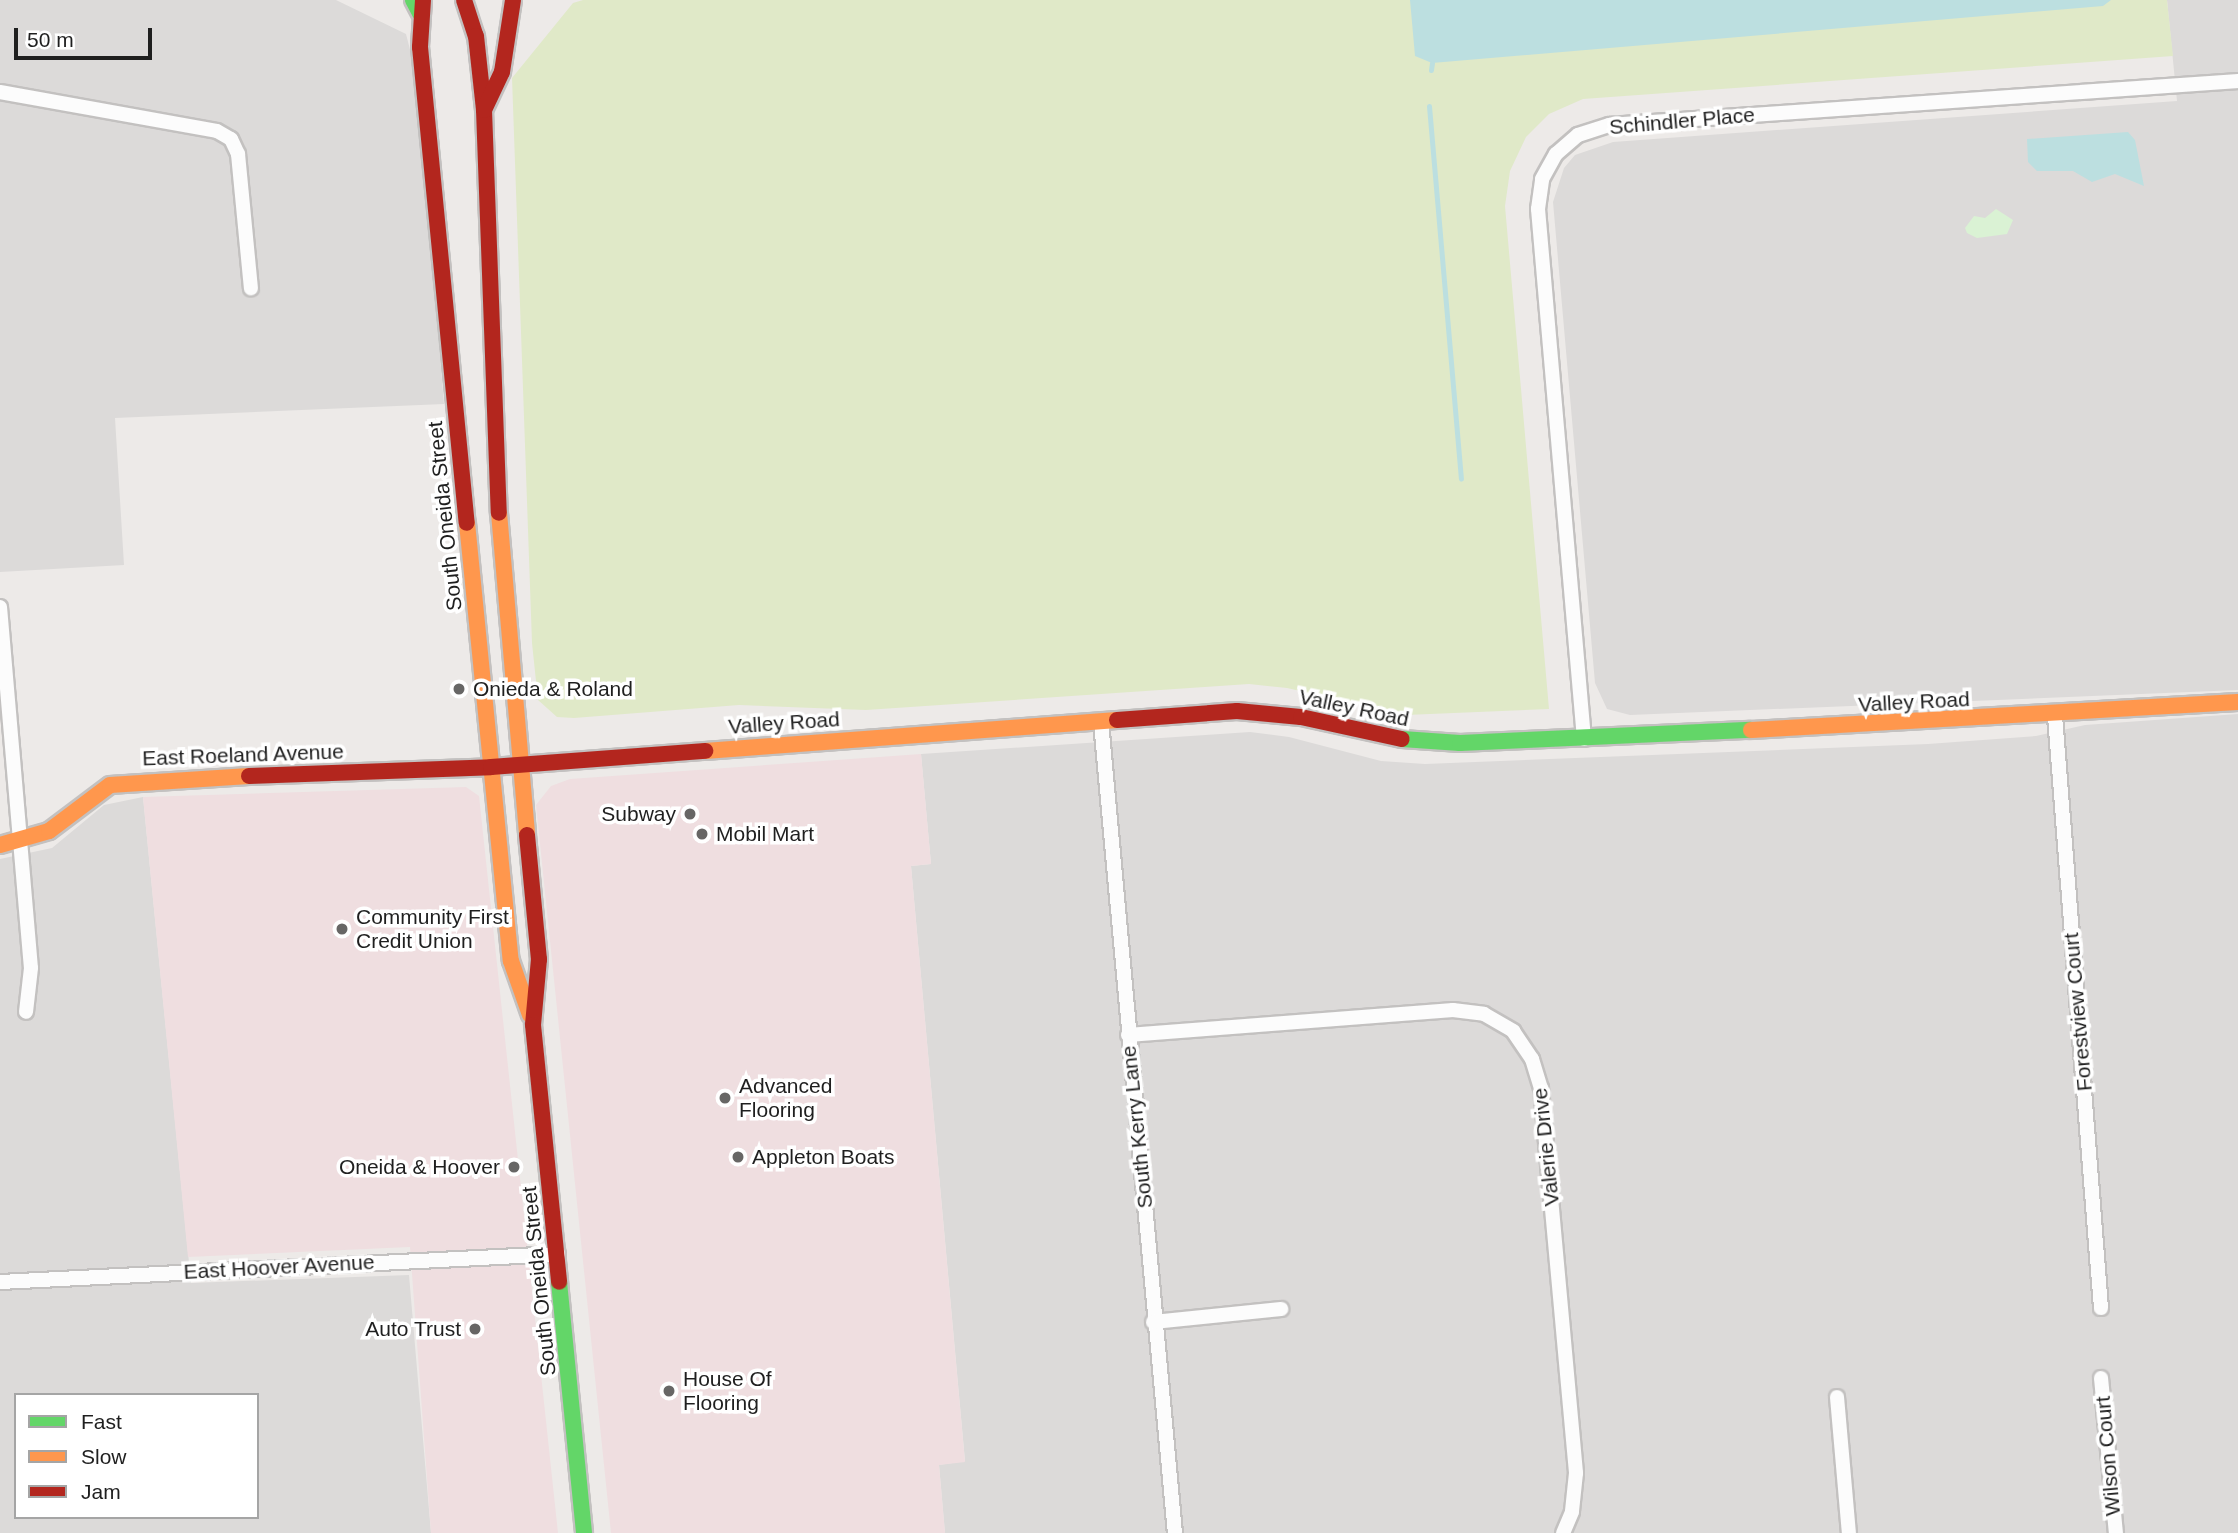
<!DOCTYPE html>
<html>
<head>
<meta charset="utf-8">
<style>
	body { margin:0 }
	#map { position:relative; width:2238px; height:1533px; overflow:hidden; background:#edeae8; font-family:Arial,sans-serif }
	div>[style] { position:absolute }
	.residential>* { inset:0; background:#dcdad9 }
	.commercial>* { inset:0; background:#efdee0 }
	.grass>* { inset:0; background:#e0e9c8 }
	.park>* { inset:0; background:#daf2d4 }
	.water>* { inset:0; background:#bcdfe0 }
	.stream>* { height:5px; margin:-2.5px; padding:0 2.5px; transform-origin:2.5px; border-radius:2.5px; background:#bcdfe0 }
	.roads { filter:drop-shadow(2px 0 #c3c1c0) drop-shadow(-2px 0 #c3c1c0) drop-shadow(0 2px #c3c1c0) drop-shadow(0 -2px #c3c1c0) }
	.street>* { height:14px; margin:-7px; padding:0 7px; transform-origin:7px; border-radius:7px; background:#fcfcfc }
	.fast>* { height:16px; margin:-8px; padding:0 8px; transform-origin:8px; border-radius:8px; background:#63d668 }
	.slow>* { height:16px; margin:-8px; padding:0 8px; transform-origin:8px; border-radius:8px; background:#ff974d }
	.jam>* { height:16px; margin:-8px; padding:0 8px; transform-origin:8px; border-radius:8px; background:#b3261e }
	.dots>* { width:19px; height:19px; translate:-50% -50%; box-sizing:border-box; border:4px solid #fff; border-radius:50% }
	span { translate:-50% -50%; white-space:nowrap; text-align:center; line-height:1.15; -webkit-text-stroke:7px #fff; paint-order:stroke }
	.street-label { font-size:21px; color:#1f1f1f }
	.poi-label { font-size:21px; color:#1f1f1f }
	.left { translate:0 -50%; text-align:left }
	.right { translate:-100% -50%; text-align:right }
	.legend { position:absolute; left:14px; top:1393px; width:245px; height:126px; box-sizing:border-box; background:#fff; border:2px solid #a5a5a5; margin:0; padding:9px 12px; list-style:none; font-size:21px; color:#1f1f1f }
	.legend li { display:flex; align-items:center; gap:14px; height:35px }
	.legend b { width:35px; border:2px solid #a5a5a5 }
	.scale { position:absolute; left:14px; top:28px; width:138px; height:32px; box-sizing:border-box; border:4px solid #1f1f1f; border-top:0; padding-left:9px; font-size:21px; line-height:24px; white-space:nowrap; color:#1f1f1f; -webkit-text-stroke:5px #fff; paint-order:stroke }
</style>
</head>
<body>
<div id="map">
	<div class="residential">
		<div style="clip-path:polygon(0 0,336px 0,406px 34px,417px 77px,444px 404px,115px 418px,124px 565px,0 572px)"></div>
		<div style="clip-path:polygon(2167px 0,2238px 0,2238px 690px,1630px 715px,1607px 709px,1595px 683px,1553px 202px,1564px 168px,1575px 155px,1613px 142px,2177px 101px)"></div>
		<div style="clip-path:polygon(2238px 714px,2238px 1533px,945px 1533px,939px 1465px,965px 1461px,911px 866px,931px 864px,921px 754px,1250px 732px,1289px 737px,1381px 761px,1425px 764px,1928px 744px,2036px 736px,2085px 725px)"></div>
		<div style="clip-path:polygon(evenodd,143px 797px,191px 1283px,409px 1275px,431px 1533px,0 1533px,0 859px,52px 848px,104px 805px,143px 797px,16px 1395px,257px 1395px,257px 1517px,16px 1517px,16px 1395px)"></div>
	</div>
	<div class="commercial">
		<div style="clip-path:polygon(921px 754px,931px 864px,911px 866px,965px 1462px,939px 1465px,945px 1533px,611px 1533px,536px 805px,551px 786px,570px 779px)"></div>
		<div style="clip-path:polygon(466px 787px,479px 796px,558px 1533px,431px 1533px,410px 1247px,188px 1257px,143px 797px)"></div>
	</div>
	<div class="grass">
		<div style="clip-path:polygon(583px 0,2167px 0,2173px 56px,1583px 99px,1549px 114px,1526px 137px,1510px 171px,1505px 206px,1549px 709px,1406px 715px,1287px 688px,1249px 684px,866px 710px,739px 705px,574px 718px,557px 717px,538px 700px,532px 643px,512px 78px,573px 3px)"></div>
	</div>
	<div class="park">
		<div style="clip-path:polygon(1996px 209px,2013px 220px,2007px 234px,1977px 238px,1967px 233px,1965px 228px,1974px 216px,1985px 218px)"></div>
	</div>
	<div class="water">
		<div style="clip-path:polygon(1410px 0,2111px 0,2103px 6px,1432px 63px,1415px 56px)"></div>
		<div style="clip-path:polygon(2128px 132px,2135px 140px,2144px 186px,2115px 174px,2092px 182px,2073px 171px,2037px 171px,2028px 162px,2027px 139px)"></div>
	</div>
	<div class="stream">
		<div style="left:1431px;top:70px;width:7px;rotate:-82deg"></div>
		<div style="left:1429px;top:106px;width:374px;rotate:85.1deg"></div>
	</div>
	<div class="roads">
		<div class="street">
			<div style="left:0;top:92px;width:220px;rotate:10.2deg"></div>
			<div style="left:217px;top:131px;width:16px;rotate:30deg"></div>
			<div style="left:231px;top:139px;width:17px;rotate:65deg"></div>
			<div style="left:238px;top:154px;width:135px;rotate:84.5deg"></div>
			<div style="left:0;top:607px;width:362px;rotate:85.1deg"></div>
			<div style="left:31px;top:968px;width:44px;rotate:96.5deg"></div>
			<div style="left:2055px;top:716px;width:594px;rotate:85.56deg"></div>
			<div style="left:1101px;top:722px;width:814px;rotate:84.79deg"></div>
			<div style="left:1584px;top:739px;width:532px;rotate:-94.96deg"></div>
			<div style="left:1538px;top:209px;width:30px;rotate:-82deg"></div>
			<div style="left:1542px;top:179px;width:29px;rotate:-61deg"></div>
			<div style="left:1556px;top:154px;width:29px;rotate:-41deg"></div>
			<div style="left:1578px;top:135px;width:33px;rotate:-18deg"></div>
			<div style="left:1609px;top:125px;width:631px;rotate:-4deg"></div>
			<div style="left:1128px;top:1035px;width:326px;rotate:-4.4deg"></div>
			<div style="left:1453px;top:1010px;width:31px;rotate:7deg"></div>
			<div style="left:1484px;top:1014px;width:34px;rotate:30deg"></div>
			<div style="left:1513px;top:1031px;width:34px;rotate:56deg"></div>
			<div style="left:1532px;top:1059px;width:30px;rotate:73deg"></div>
			<div style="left:1541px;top:1088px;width:387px;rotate:84.8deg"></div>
			<div style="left:1576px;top:1473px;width:39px;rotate:96deg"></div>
			<div style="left:1572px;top:1512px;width:23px;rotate:113deg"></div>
			<div style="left:0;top:1282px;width:559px;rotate:-2.87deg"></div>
			<div style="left:1153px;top:1322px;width:129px;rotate:-5.8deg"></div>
			<div style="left:2101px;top:1378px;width:156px;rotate:84.5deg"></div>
			<div style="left:1837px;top:1397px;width:137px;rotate:85deg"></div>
		</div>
		<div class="fast">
			<div style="left:413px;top:0;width:15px;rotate:62deg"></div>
			<div style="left:1402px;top:739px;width:58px;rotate:3.9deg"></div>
			<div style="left:1460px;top:743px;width:291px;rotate:-2.6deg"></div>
			<div style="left:559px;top:1282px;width:252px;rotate:84.3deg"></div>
		</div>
		<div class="slow">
			<div style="left:499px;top:513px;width:323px;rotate:85deg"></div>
			<div style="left:467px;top:523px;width:440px;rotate:84.3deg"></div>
			<div style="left:511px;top:961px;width:57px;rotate:70.6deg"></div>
			<div style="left:1751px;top:730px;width:488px;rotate:-3.3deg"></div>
			<div style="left:705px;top:751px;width:413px;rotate:-4.3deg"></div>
			<div style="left:0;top:845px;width:51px;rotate:-15.9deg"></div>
			<div style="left:49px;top:831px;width:76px;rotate:-37deg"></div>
			<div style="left:110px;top:785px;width:139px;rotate:-3.7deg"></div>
		</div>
		<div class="jam">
			<div style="left:423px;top:0;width:47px;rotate:93.7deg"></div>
			<div style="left:420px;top:47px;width:478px;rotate:84.4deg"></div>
			<div style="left:464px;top:0;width:38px;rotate:72deg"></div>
			<div style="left:476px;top:36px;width:74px;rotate:83.8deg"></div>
			<div style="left:484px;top:110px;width:403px;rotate:87.9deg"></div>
			<div style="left:484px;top:110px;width:42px;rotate:-64.7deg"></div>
			<div style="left:502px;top:72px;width:73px;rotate:-81.3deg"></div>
			<div style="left:1117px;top:720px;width:120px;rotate:-4.3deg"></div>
			<div style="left:1237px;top:711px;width:64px;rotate:5.4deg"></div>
			<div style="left:1301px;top:717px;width:103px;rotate:12.3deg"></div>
			<div style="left:249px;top:776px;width:242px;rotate:-2.1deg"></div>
			<div style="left:491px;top:767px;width:215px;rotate:-4.3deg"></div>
			<div style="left:527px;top:835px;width:125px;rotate:84.5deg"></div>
			<div style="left:539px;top:959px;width:66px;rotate:95.2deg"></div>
			<div style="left:533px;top:1025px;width:258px;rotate:84.2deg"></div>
		</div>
	</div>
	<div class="dots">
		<div style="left:459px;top:689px;background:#676665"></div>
		<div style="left:690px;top:814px;background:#676665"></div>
		<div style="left:702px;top:834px;background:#676665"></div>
		<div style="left:342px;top:929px;background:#676665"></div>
		<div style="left:725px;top:1098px;background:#676665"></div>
		<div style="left:738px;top:1157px;background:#676665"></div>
		<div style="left:514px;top:1167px;background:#676665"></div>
		<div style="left:475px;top:1329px;background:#676665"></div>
		<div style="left:669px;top:1391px;background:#676665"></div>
	</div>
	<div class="street-label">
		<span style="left:1682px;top:121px;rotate:-5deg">Schindler Place</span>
		<span style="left:445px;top:516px;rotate:-96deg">South Oneida Street</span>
		<span style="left:1914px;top:702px;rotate:-3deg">Valley Road</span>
		<span style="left:1354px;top:708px;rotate:12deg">Valley Road</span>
		<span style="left:784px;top:723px;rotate:-4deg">Valley Road</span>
		<span style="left:243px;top:755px;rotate:-2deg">East Roeland Avenue</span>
		<span style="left:2078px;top:1012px;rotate:-95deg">Forestview Court</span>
		<span style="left:1137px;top:1127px;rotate:-96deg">South Kerry Lane</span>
		<span style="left:1546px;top:1147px;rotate:-96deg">Valerie Drive</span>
		<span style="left:279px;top:1267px;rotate:-3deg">East Hoover Avenue</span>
		<span style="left:539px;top:1281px;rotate:-96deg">South Oneida Street</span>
		<span style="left:2108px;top:1456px;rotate:-95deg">Wilson Court</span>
	</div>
	<div class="poi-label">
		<span class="left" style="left:473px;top:689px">Onieda &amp; Roland</span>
		<span class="right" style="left:676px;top:814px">Subway</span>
		<span class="left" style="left:716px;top:834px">Mobil Mart</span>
		<span class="left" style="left:356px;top:929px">Community First<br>Credit Union</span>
		<span class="left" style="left:739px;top:1098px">Advanced<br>Flooring</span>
		<span class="left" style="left:752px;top:1157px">Appleton Boats</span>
		<span class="right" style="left:500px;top:1167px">Oneida &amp; Hoover</span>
		<span class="right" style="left:461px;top:1329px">Auto Trust</span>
		<span class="left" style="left:683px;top:1391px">House Of<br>Flooring</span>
	</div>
	<ul class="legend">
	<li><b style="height:9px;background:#63d668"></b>Fast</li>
	<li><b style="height:9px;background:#ff974d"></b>Slow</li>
	<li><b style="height:9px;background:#b3261e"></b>Jam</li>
	</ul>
	<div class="scale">50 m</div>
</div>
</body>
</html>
